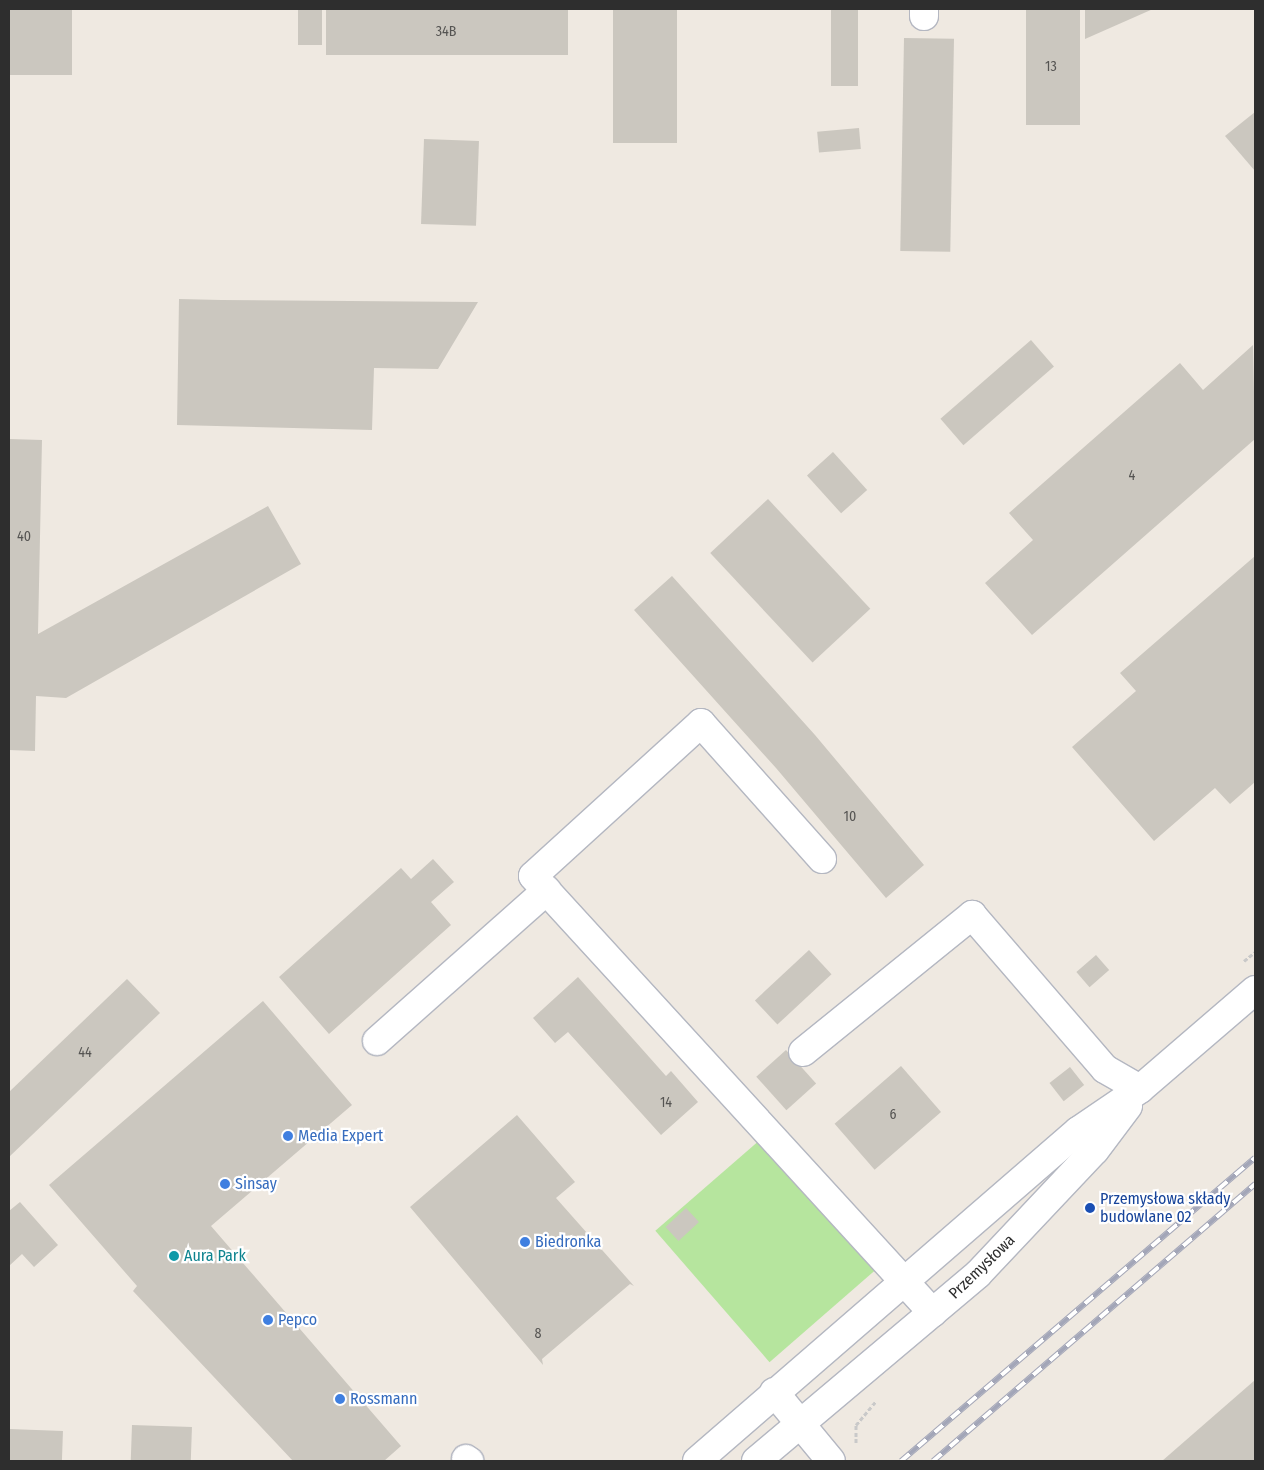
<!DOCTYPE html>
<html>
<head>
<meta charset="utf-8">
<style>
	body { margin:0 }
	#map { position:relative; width:1264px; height:1470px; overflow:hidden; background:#efe9e1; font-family:"Fira Sans Condensed",sans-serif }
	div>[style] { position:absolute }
	.green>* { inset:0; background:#b6e59e; transform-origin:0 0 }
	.building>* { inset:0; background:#cbc7bf; transform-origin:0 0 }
	.path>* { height:3px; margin-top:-1.5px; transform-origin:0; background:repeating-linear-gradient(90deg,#c9c9c9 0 4px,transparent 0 6.5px) }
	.roads { filter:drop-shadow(1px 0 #b4b7c1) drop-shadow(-1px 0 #b4b7c1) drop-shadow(0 1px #b4b7c1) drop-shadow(0 -1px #b4b7c1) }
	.minor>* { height:28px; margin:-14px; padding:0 14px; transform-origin:14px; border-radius:14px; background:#fff }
	.rail>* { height:5.5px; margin-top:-2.75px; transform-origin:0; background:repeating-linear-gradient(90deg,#fff 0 11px,#a3a6b8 0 22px); box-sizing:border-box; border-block:1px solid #a3a6b8 }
	.dots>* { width:14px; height:14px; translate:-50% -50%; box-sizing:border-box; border:2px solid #fff; border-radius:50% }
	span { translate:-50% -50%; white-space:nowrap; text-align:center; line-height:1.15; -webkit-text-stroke:4.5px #fff; paint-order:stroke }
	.number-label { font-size:14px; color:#555452 }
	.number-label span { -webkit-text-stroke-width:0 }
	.shop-label { font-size:16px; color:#366cbe }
	.left { translate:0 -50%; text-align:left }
	.transit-label { font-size:16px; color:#164399 }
	.culture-label { font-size:16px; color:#0d838f }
	.street-label { font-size:16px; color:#2e2e2e }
	.frame { position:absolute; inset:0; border:10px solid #2e2e2e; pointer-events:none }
</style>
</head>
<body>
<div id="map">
	<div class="green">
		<div style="left:761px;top:1139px;width:174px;height:140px;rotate:49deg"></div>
	</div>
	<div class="building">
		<div style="left:9px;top:9px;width:63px;height:66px"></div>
		<div style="left:298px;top:9px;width:24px;height:36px"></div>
		<div style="left:326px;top:9px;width:242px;height:46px"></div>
		<div style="left:613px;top:9px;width:64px;height:134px"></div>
		<div style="left:831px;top:9px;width:27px;height:77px"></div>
		<div style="left:1026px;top:9px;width:54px;height:116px"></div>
		<div style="clip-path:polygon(1085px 9px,1153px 9px,1085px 39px)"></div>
		<div style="left:904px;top:38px;width:50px;height:213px;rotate:1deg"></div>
		<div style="clip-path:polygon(1255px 112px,1255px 171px,1225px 136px)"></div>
		<div style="left:859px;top:128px;width:21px;height:42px;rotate:85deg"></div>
		<div style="left:424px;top:139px;width:55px;height:85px;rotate:2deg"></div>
		<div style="clip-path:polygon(179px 299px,221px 300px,478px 302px,438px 369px,374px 368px,372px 430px,177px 425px)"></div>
		<div style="left:1031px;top:340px;width:35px;height:120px;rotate:49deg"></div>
		<div style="clip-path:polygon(1253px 345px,1255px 439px,1032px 635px,985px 583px,1033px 540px,1009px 513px,1180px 363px,1203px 390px)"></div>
		<div style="clip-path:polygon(9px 439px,42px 440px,38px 634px,268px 506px,301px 564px,66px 698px,36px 696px,35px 751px,9px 750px)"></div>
		<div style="left:833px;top:452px;width:51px;height:35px;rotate:48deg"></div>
		<div style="left:768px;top:499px;width:150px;height:79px;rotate:47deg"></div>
		<div style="clip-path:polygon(1255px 556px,1255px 782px,1230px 804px,1215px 788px,1154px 841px,1072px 747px,1136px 691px,1120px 673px)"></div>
		<div style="clip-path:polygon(672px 576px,815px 735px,924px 865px,886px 898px,776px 768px,634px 610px)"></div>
		<div style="clip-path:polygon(433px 859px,454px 882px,431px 902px,451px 925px,329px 1034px,279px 977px,401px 868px,411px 879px)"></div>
		<div style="left:809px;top:950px;width:33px;height:74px;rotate:47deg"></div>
		<div style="left:1096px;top:955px;width:20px;height:26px;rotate:49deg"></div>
		<div style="clip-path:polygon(578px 977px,666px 1076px,671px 1071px,698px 1102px,661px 1135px,568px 1032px,555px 1043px,533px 1018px)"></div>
		<div style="clip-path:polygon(127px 979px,160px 1013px,9px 1157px,9px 1092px)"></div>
		<div style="clip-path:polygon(263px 1001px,352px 1105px,211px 1226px,401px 1446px,384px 1461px,293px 1461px,133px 1291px,137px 1286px,49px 1185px)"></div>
		<div style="left:786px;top:1050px;width:45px;height:40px;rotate:48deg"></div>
		<div style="left:901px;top:1066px;width:61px;height:88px;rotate:49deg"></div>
		<div style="left:1070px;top:1067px;width:23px;height:26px;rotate:52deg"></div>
		<div style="clip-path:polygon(517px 1115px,575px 1182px,556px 1198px,634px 1286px,630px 1284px,542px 1359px,543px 1365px,410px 1207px)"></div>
		<div style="clip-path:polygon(20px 1202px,58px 1245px,34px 1267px,22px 1254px,9px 1266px,9px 1211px)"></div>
		<div style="left:686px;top:1208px;width:19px;height:28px;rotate:47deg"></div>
		<div style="clip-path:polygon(1255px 1380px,1255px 1461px,1162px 1461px)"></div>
		<div style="left:132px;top:1425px;width:60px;height:36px;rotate:2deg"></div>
		<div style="left:9px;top:1429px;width:54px;height:32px;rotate:2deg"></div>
	</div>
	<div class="path">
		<div style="left:1244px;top:961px;width:14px;rotate:-39deg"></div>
		<div style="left:856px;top:1443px;width:18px;rotate:-90deg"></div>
		<div style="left:856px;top:1425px;width:30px;rotate:-50deg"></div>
	</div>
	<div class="roads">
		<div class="minor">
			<div style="left:924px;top:16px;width:7px;rotate:-90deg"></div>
			<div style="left:822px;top:859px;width:182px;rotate:-131.7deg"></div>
			<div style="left:701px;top:723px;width:227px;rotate:137.7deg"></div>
			<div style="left:533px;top:876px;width:592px;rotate:47.53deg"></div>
			<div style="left:377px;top:1041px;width:227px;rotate:-41.6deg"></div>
			<div style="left:803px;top:1052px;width:218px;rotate:-39deg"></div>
			<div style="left:972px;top:915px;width:203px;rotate:49.2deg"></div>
			<div style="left:1105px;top:1069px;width:40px;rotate:29.7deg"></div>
			<div style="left:774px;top:1392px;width:89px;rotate:50.4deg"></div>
			<div style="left:466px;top:1459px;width:4px;rotate:34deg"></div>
			<div style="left:697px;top:1461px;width:504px;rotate:-40.9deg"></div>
			<div style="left:1078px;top:1131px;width:75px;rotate:-34.1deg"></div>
			<div style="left:1140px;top:1089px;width:152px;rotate:-40.7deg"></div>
			<div style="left:756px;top:1461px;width:290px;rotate:-40.1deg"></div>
			<div style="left:978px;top:1274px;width:170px;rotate:-46.7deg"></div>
			<div style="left:1095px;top:1150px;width:55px;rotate:-53.1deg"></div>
		</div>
	</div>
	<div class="rail">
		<div style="left:901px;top:1461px;width:466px;rotate:-40.6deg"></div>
		<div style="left:933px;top:1461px;width:425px;rotate:-40.7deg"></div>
	</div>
	<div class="dots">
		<div style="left:288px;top:1136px;background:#3f7fe0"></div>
		<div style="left:225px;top:1184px;background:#3f7fe0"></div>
		<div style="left:1090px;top:1208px;background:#1a4fb4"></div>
		<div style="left:525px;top:1242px;background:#3f7fe0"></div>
		<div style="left:174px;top:1256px;background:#0f9aa8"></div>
		<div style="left:268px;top:1320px;background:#3f7fe0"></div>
		<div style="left:340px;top:1399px;background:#3f7fe0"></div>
	</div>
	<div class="number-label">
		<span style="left:446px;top:32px">34B</span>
		<span style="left:1051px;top:67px">13</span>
		<span style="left:1132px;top:476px">4</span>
		<span style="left:24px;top:537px">40</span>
		<span style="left:850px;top:817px">10</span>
		<span style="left:85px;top:1053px">44</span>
		<span style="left:666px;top:1103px">14</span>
		<span style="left:893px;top:1115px">6</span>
		<span style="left:538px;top:1334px">8</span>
	</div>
	<div class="shop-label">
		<span class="left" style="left:298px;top:1136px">Media Expert</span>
		<span class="left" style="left:235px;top:1184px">Sinsay</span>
		<span class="left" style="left:535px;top:1242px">Biedronka</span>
		<span class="left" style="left:278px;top:1320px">Pepco</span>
		<span class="left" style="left:350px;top:1399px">Rossmann</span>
	</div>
	<div class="transit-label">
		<span class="left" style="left:1100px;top:1208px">Przemysłowa składy<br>budowlane 02</span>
	</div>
	<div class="culture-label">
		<span class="left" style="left:184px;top:1256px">Aura Park</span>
	</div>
	<div class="street-label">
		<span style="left:982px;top:1267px;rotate:-44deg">Przemysłowa</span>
	</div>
	<div class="frame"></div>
</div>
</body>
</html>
